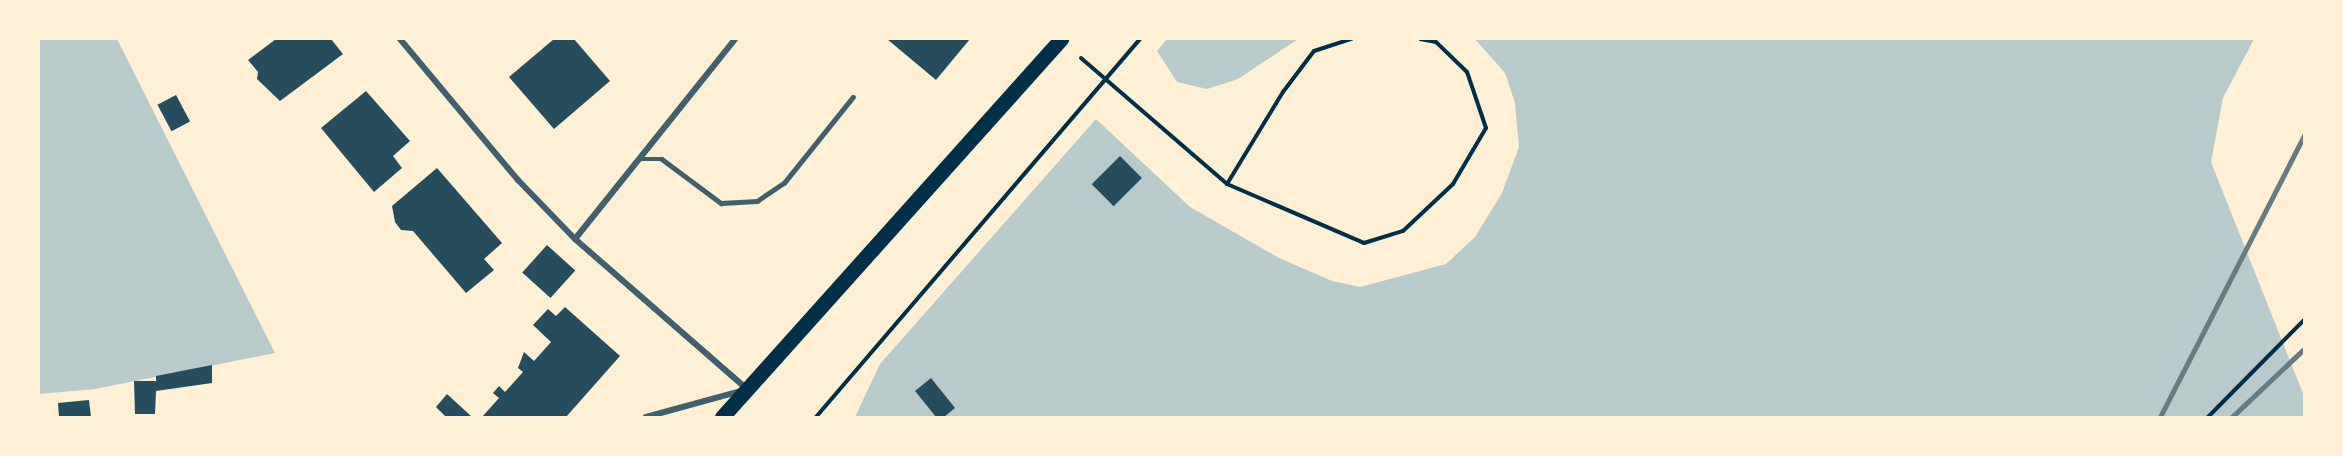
<!DOCTYPE html>
<html>
<head>
<meta charset="utf-8">
<style>
	body { margin:0 }
	#map { position:relative; width:2343px; height:456px; overflow:hidden; background:#fdf0d5; font-family:"Noto Serif",serif }
	div>[style] { position:absolute }
	.green>* { inset:0; background:#b9caca }
	.building>* { inset:0; background:#264d5e; transform-origin:0 0 }
	.path>* { height:4px; margin:-2px; padding:0 2px; transform-origin:2px; border-radius:2px; background:#003049 }
	.service>* { height:4.5px; margin:-2.25px; padding:0 2.25px; transform-origin:2.25px; border-radius:2.25px; background:#3f606c }
	.minor>* { height:6px; margin:-3px; padding:0 3px; transform-origin:3px; border-radius:3px; background:#3f606c }
	.primary>* { height:15px; margin:-7.5px; padding:0 7.5px; transform-origin:7.5px; border-radius:7.5px; background:#003049 }
	.rail>* { height:4.5px; margin:-2.25px; padding:0 2.25px; transform-origin:2.25px; border-radius:2.25px; background:#657d81 }
	span { translate:-50% -50%; white-space:nowrap; text-align:center; line-height:1.15; -webkit-text-stroke:4.5px #fdf0d5; paint-order:stroke }
	.frame { position:absolute; inset:0; border:40px solid #fdf0d5; pointer-events:none }
</style>
</head>
<body>
<div id="map">
	<div class="green">
		<div style="clip-path:polygon(39px 39px,117px 39px,275px 353px,95px 389px,39px 394px)"></div>
		<div style="clip-path:polygon(1167px 39px,1298px 39px,1238px 79px,1207px 89px,1177px 82px,1157px 51px)"></div>
		<div style="clip-path:polygon(1475px 39px,2254px 39px,2223px 98px,2211px 162px,2304px 396px,2304px 417px,855px 417px,880px 364px,1096px 119px,1190px 207px,1279px 258px,1332px 281px,1360px 287px,1446px 264px,1475px 237px,1502px 193px,1519px 147px,1515px 103px,1505px 73px)"></div>
	</div>
	<div class="building">
		<div style="clip-path:polygon(276px 39px,331px 39px,343px 54px,280px 101px,257px 79px,258px 72px,248px 60px)"></div>
		<div style="clip-path:polygon(554px 39px,574px 39px,610px 81px,554px 129px,509px 77px)"></div>
		<div style="clip-path:polygon(887px 39px,970px 39px,936px 80px)"></div>
		<div style="clip-path:polygon(366px 91px,410px 141px,393px 156px,402px 168px,374px 192px,321px 128px)"></div>
		<div style="left:176px;top:95px;width:30px;height:21px;rotate:62deg"></div>
		<div style="left:1120px;top:156px;width:31px;height:40px;rotate:45deg"></div>
		<div style="clip-path:polygon(437px 168px,502px 243px,484px 259px,494px 270px,466px 293px,413px 231px,401px 230px,395px 222px,392px 206px)"></div>
		<div style="left:547px;top:245px;width:38px;height:37px;rotate:42deg"></div>
		<div style="clip-path:polygon(565px 307px,620px 356px,566px 417px,482px 417px,499px 398px,493px 393px,499px 386px,505px 392px,523px 372px,518px 368px,524px 352px,534px 361px,551px 342px,533px 325px,548px 309px,556px 316px)"></div>
		<div style="clip-path:polygon(212px 365px,212px 383px,156px 391px,155px 414px,135px 414px,134px 381px,156px 381px,156px 376px)"></div>
		<div style="clip-path:polygon(931px 378px,955px 408px,944px 417px,936px 417px,915px 391px)"></div>
		<div style="clip-path:polygon(447px 394px,472px 417px,446px 417px,436px 407px)"></div>
		<div style="clip-path:polygon(89px 400px,91px 417px,59px 417px,58px 403px)"></div>
	</div>
	<div class="path">
		<div style="left:1081px;top:58px;width:193px;rotate:40.8deg"></div>
		<div style="left:1227px;top:184px;width:149px;rotate:23.3deg"></div>
		<div style="left:1364px;top:243px;width:41px;rotate:-17.1deg"></div>
		<div style="left:1403px;top:231px;width:69px;rotate:-43.2deg"></div>
		<div style="left:1453px;top:184px;width:65px;rotate:-59.5deg"></div>
		<div style="left:1486px;top:128px;width:59px;rotate:-108.7deg"></div>
		<div style="left:1467px;top:72px;width:43px;rotate:-135.9deg"></div>
		<div style="left:1436px;top:42px;width:16px;rotate:-169deg"></div>
		<div style="left:1227px;top:184px;width:108px;rotate:-58.7deg"></div>
		<div style="left:1283px;top:92px;width:51px;rotate:-52.9deg"></div>
		<div style="left:1314px;top:51px;width:40px;rotate:-18deg"></div>
		<div style="left:816px;top:417px;width:498px;rotate:-49.4deg"></div>
		<div style="left:2208px;top:417px;width:136px;rotate:-45.3deg"></div>
	</div>
	<div class="service">
		<div style="left:639px;top:159px;width:23px"></div>
		<div style="left:662px;top:159px;width:74px;rotate:36.7deg"></div>
		<div style="left:721px;top:203px;width:36px;rotate:-3deg"></div>
		<div style="left:757px;top:201px;width:32px;rotate:-34deg"></div>
		<div style="left:784px;top:183px;width:110px;rotate:-51.3deg"></div>
	</div>
	<div class="minor">
		<div style="left:400px;top:39px;width:184px;rotate:50.1deg"></div>
		<div style="left:518px;top:180px;width:82px;rotate:46deg"></div>
		<div style="left:575px;top:239px;width:228px;rotate:41.1deg"></div>
		<div style="left:575px;top:239px;width:256px;rotate:-51.3deg"></div>
		<div style="left:646px;top:417px;width:98px;rotate:-15.3deg"></div>
	</div>
	<div class="primary">
		<div style="left:722px;top:417px;width:508px;rotate:-48.11deg"></div>
	</div>
	<div class="rail">
		<div style="left:2160px;top:417px;width:316px;rotate:-62.9deg"></div>
		<div style="left:2232px;top:417px;width:99px;rotate:-43.4deg"></div>
	</div>
	<div class="frame"></div>
</div>
</body>
</html>
